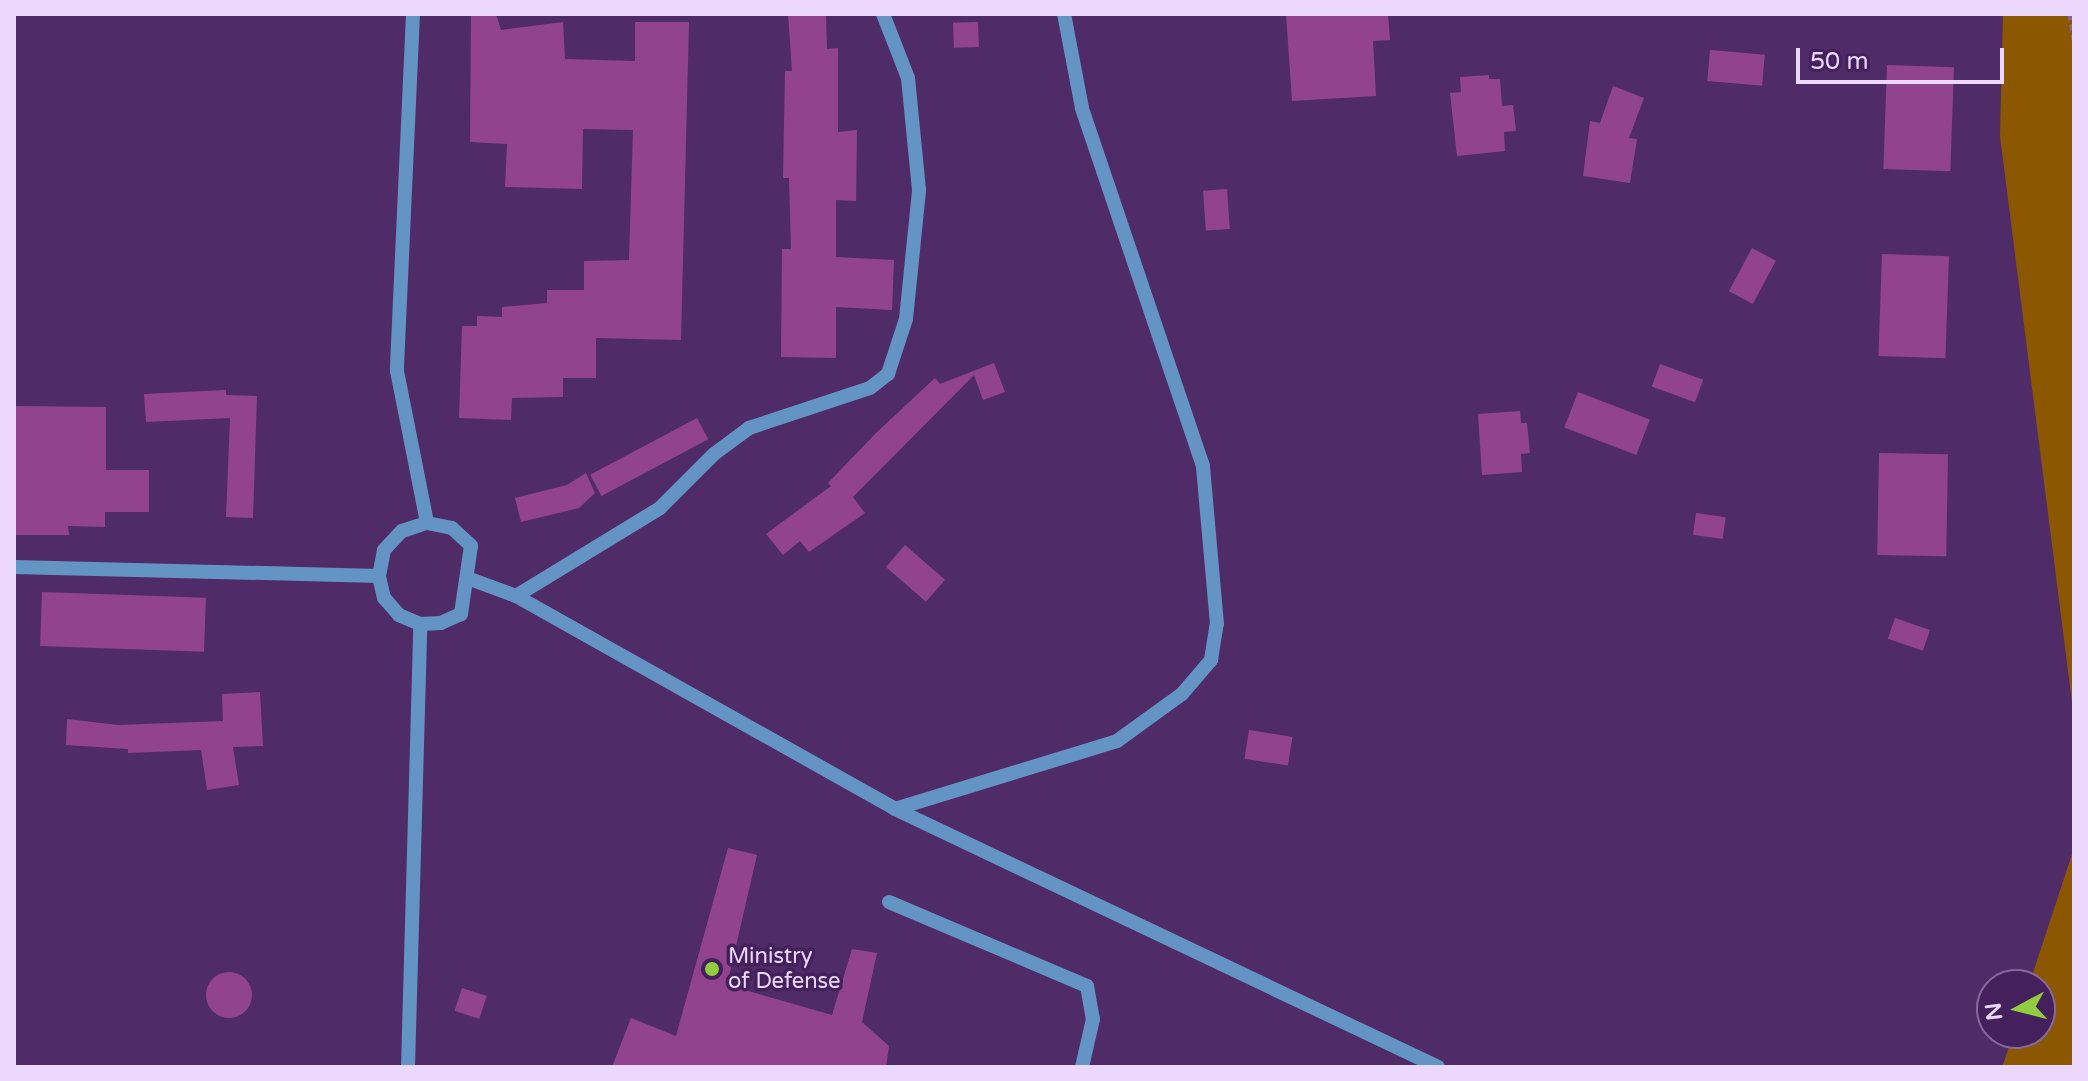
<!DOCTYPE html>
<html>
<head>
<meta charset="utf-8">
<style>
	body { margin:0 }
	#map { position:relative; width:2088px; height:1081px; overflow:hidden; background:#4f2c68; font-family:"Varela Round",sans-serif }
	div>[style] { position:absolute }
	.green>* { inset:0; background:#8b5701 }
	.building>* { inset:0; background:#91448d; transform-origin:0 0 }
	.round { border-radius:50% }
	.path>* { height:5px; margin-top:-2.5px; transform-origin:0; background:repeating-linear-gradient(90deg,#84669a 0 6px,transparent 0 10px) }
	.minor>* { height:14px; margin:-7px; padding:0 7px; transform-origin:7px; border-radius:7px; background:#6494c4 }
	.dots>* { width:22px; height:22px; translate:-50% -50%; box-sizing:border-box; border:4px solid #44215c; border-radius:50% }
	span { translate:-50% -50%; white-space:nowrap; text-align:center; line-height:1.15; -webkit-text-stroke:7px #44215c; paint-order:stroke }
	.poi-label { font-size:22px; color:#ebd8fc }
	.left { translate:0 -50%; text-align:left }
	.frame { position:absolute; inset:0; border:16px solid #ebd8fc; pointer-events:none }
	.north { position:absolute; left:1976px; top:969px; width:80px; height:80px; box-sizing:border-box; background:#44215c; border:2px solid #876a9c; border-radius:50%; rotate:263deg; font-size:22px; font-weight:700; line-height:32px; text-align:center; color:#ebd8fc }
	.north::after { content:''; display:block; margin:auto; width:28px; height:36px; background:#92cd3f; clip-path:polygon(50% 0,100% 100%,50% 72%,0 100%) }
	.scale { position:absolute; left:1796px; top:48px; width:208px; height:36px; box-sizing:border-box; border:4px solid #ebd8fc; border-top:0; padding-left:10px; font-size:24px; line-height:28px; white-space:nowrap; color:#ebd8fc; -webkit-text-stroke:6px #44215c; paint-order:stroke }
</style>
</head>
<body>
<div id="map">
	<div class="green">
		<div style="clip-path:polygon(2003px 14px,2074px 14px,2074px 718px,2000px 136px)"></div>
		<div style="clip-path:polygon(2074px 848px,2074px 1067px,2002px 1067px,2014px 1033px,2040px 1033px,2040px 985px,2029px 985px)"></div>
	</div>
	<div class="building">
		<div style="clip-path:polygon(471px 14px,496px 14px,501px 30px,563px 22px,565px 59px,635px 61px,635px 22px,689px 22px,681px 340px,596px 338px,596px 378px,563px 378px,563px 397px,512px 398px,511px 420px,459px 418px,462px 326px,477px 326px,477px 316px,502px 317px,502px 307px,547px 303px,547px 290px,584px 290px,584px 261px,629px 260px,633px 130px,583px 129px,582px 189px,505px 187px,507px 144px,470px 142px)"></div>
		<div style="clip-path:polygon(788px 14px,826px 14px,827px 49px,838px 48px,838px 132px,857px 130px,856px 201px,836px 200px,836px 257px,894px 260px,892px 310px,836px 307px,836px 358px,781px 357px,782px 249px,791px 249px,789px 178px,783px 178px,785px 71px,792px 71px)"></div>
		<div style="clip-path:polygon(1286px 14px,1388px 14px,1390px 40px,1373px 41px,1376px 96px,1292px 101px)"></div>
		<div style="left:978px;top:22px;width:25px;height:25px;rotate:88deg"></div>
		<div style="left:1710px;top:50px;width:55px;height:31px;rotate:5deg"></div>
		<div style="left:1887px;top:65px;width:67px;height:104px;rotate:2deg"></div>
		<div style="clip-path:polygon(1489px 75px,1489px 79px,1500px 79px,1502px 106px,1513px 105px,1516px 131px,1504px 132px,1505px 151px,1457px 156px,1450px 93px,1461px 92px,1460px 77px)"></div>
		<div style="clip-path:polygon(1613px 86px,1644px 98px,1629px 138px,1637px 139px,1630px 183px,1583px 176px,1590px 121px,1600px 123px)"></div>
		<div style="left:1227px;top:189px;width:40px;height:24px;rotate:86deg"></div>
		<div style="left:1752px;top:248px;width:27px;height:49px;rotate:28deg"></div>
		<div style="left:1882px;top:254px;width:67px;height:102px;rotate:2deg"></div>
		<div style="clip-path:polygon(994px 363px,1005px 392px,983px 400px,974px 375px,853px 497px,865px 513px,809px 552px,800px 541px,783px 555px,766px 534px,831px 486px,828px 483px,877px 432px,935px 378px,940px 384px)"></div>
		<div style="left:1660px;top:364px;width:46px;height:24px;rotate:20deg"></div>
		<div style="clip-path:polygon(226px 390px,226px 395px,257px 396px,253px 518px,226px 517px,230px 418px,146px 422px,144px 394px)"></div>
		<div style="left:1578px;top:392px;width:77px;height:38px;rotate:21deg"></div>
		<div style="clip-path:polygon(14px 406px,106px 407px,106px 470px,149px 470px,149px 512px,105px 512px,105px 527px,68px 526px,69px 535px,14px 535px)"></div>
		<div style="clip-path:polygon(1520px 411px,1521px 423px,1527px 423px,1530px 453px,1521px 454px,1522px 472px,1482px 475px,1478px 414px)"></div>
		<div style="left:697px;top:418px;width:24px;height:121px;rotate:62deg"></div>
		<div style="left:1879px;top:453px;width:69px;height:102px;rotate:1deg"></div>
		<div style="clip-path:polygon(586px 473px,595px 493px,579px 508px,521px 522px,515px 498px,567px 485px)"></div>
		<div style="left:1696px;top:513px;width:30px;height:22px;rotate:8deg"></div>
		<div style="left:905px;top:545px;width:53px;height:29px;rotate:41deg"></div>
		<div style="left:42px;top:592px;width:164px;height:54px;rotate:2deg"></div>
		<div style="left:1895px;top:618px;width:37px;height:22px;rotate:19deg"></div>
		<div style="clip-path:polygon(260px 692px,263px 746px,233px 747px,239px 785px,207px 790px,201px 750px,128px 753px,128px 749px,66px 745px,67px 719px,118px 725px,223px 721px,222px 694px)"></div>
		<div style="left:1249px;top:730px;width:44px;height:29px;rotate:9deg"></div>
		<div style="clip-path:polygon(728px 848px,757px 855px,727px 985px,832px 1015px,852px 949px,877px 953px,862px 1022px,889px 1046px,886px 1067px,612px 1067px,631px 1018px,676px 1036px)"></div>
		<div class="round" style="left:206px;top:972px;width:46px;height:46px"></div>
		<div style="left:462px;top:988px;width:26px;height:24px;rotate:18deg"></div>
	</div>
	<div class="path">
		<div style="left:2070px;top:14px;width:26px;rotate:81deg"></div>
	</div>
	<div class="minor">
		<div style="left:413px;top:14px;width:357px;rotate:92.6deg"></div>
		<div style="left:397px;top:371px;width:155px;rotate:78.8deg"></div>
		<div style="left:427px;top:523px;width:25px;rotate:11deg"></div>
		<div style="left:452px;top:528px;width:26px;rotate:43deg"></div>
		<div style="left:471px;top:546px;width:69px;rotate:98.4deg"></div>
		<div style="left:461px;top:614px;width:22px;rotate:156deg"></div>
		<div style="left:441px;top:623px;width:21px;rotate:177deg"></div>
		<div style="left:420px;top:624px;width:23px;rotate:-157deg"></div>
		<div style="left:399px;top:615px;width:23px;rotate:-131deg"></div>
		<div style="left:384px;top:598px;width:23px;rotate:-103deg"></div>
		<div style="left:379px;top:576px;width:26px;rotate:-79deg"></div>
		<div style="left:384px;top:550px;width:26px;rotate:-47deg"></div>
		<div style="left:402px;top:531px;width:26px;rotate:-18deg"></div>
		<div style="left:14px;top:567px;width:365px;rotate:1.4deg"></div>
		<div style="left:470px;top:579px;width:49px;rotate:20.3deg"></div>
		<div style="left:516px;top:596px;width:435px;rotate:29.3deg"></div>
		<div style="left:895px;top:809px;width:601px;rotate:25.41deg"></div>
		<div style="left:516px;top:596px;width:169px;rotate:-31.4deg"></div>
		<div style="left:660px;top:508px;width:76px;rotate:-45deg"></div>
		<div style="left:714px;top:454px;width:44px;rotate:-36.6deg"></div>
		<div style="left:749px;top:428px;width:127px;rotate:-18.3deg"></div>
		<div style="left:870px;top:388px;width:23px;rotate:-38deg"></div>
		<div style="left:888px;top:374px;width:58px;rotate:-71.9deg"></div>
		<div style="left:906px;top:319px;width:130px;rotate:-84.2deg"></div>
		<div style="left:919px;top:190px;width:113px;rotate:-95.6deg"></div>
		<div style="left:908px;top:78px;width:69px;rotate:-111.3deg"></div>
		<div style="left:895px;top:809px;width:232px;rotate:-17deg"></div>
		<div style="left:1117px;top:741px;width:80px;rotate:-35.9deg"></div>
		<div style="left:1182px;top:694px;width:45px;rotate:-49.5deg"></div>
		<div style="left:1211px;top:660px;width:36px;rotate:-81deg"></div>
		<div style="left:1217px;top:624px;width:159px;rotate:-95.1deg"></div>
		<div style="left:1203px;top:466px;width:378px;rotate:-108.7deg"></div>
		<div style="left:1082px;top:108px;width:96px;rotate:-100.8deg"></div>
		<div style="left:889px;top:902px;width:215px;rotate:23deg"></div>
		<div style="left:1087px;top:986px;width:34px;rotate:80deg"></div>
		<div style="left:1093px;top:1019px;width:49px;rotate:102.9deg"></div>
		<div style="left:408px;top:1067px;width:443px;rotate:-88.4deg"></div>
	</div>
	<div class="dots">
		<div style="left:712px;top:969px;background:#92cd3f"></div>
	</div>
	<div class="poi-label">
		<span class="left" style="left:728px;top:969px">Ministry<br>of Defense</span>
	</div>
	<div class="frame"></div>
	<div class="north">N</div>
	<div class="scale">50 m</div>
</div>
</body>
</html>
